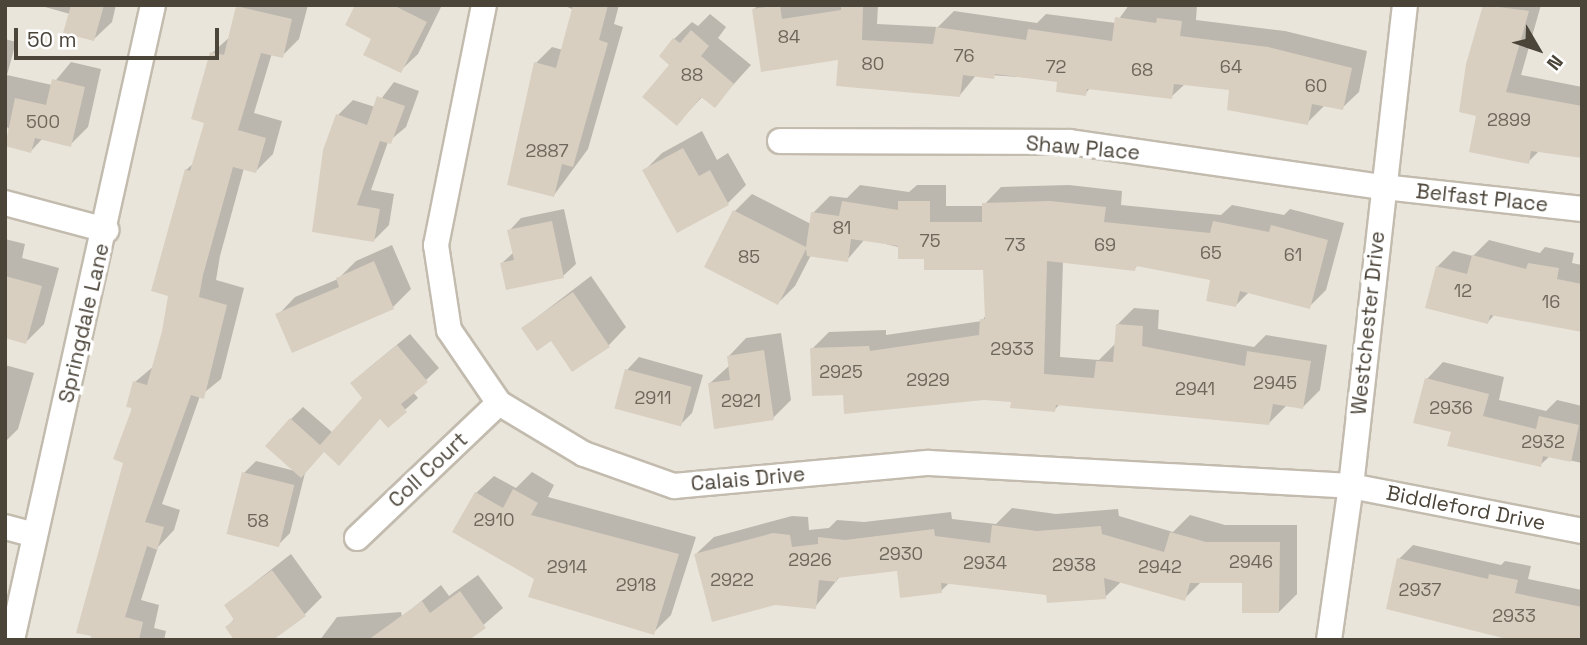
<!DOCTYPE html>
<html>
<head>
<meta charset="utf-8">
<style>
	body { margin:0 }
	#map { position:relative; width:1587px; height:645px; overflow:hidden; background:#f6f3ec; font-family:"Space Grotesk",sans-serif }
	div>[style] { position:absolute }
	.residential>* { inset:0; background:#eae5da; transform-origin:0 0 }
	.shadow>* { inset:0; background:#0003 }
	.building>* { inset:0; background:#d8cfc1; transform-origin:0 0 }
	.roads { filter:drop-shadow(2px 0 #c2bbae) drop-shadow(-2px 0 #c2bbae) drop-shadow(0 2px #c2bbae) drop-shadow(0 -2px #c2bbae) }
	.street>* { height:24px; margin:-12px; padding:0 12px; transform-origin:12px; border-radius:12px; background:#fff }
	span { translate:-50% -50%; white-space:nowrap; text-align:center; line-height:1.15; -webkit-text-stroke:7px #fff; paint-order:stroke }
	.number-label { font-size:18px; color:#6e675b }
	.number-label span { -webkit-text-stroke-width:0 }
	.street-label { font-size:21px; color:#4b4439 }
	.frame { position:absolute; inset:0; border:7px solid #4b4439; pointer-events:none }
	.north { position:absolute; left:1503px; top:14px; width:70px; height:70px; -webkit-text-stroke:5px #fff; paint-order:stroke; rotate:129deg; font-size:19px; font-weight:700; line-height:28px; text-align:center; color:#4b4439 }
	.north::after { content:''; display:block; margin:auto; width:24px; height:32px; background:#4b4439; clip-path:polygon(50% 0,100% 100%,50% 72%,0 100%) }
	.scale { position:absolute; left:14px; top:28px; width:205px; height:32px; box-sizing:border-box; border:4px solid #4b4439; border-top:0; padding-left:9px; font-size:21px; line-height:24px; white-space:nowrap; color:#4b4439; -webkit-text-stroke:5px #fff; paint-order:stroke }
</style>
</head>
<body>
<div id="map">
	<div class="residential">
		<div style="left:5px;top:5px;width:1577px;height:635px"></div>
	</div>
	<div class="shadow">
		<div style="clip-path:polygon(38px 5px,116px 5px,112px 22px,94px 39px,70px 14px)"></div>
		<div style="clip-path:polygon(238px 5px,308px 5px,299px 39px,282px 56px,272px 53px,254px 113px,282px 121px,273px 154px,256px 171px,244px 168px,220px 256px,216px 280px,244px 288px,221px 379px,200px 396px,162px 504px,180px 510px,174px 530px,158px 547px,141px 600px,159px 605px,154px 628px,166px 631px,164px 640px,91px 640px,125px 462px,135px 382px,154px 366px,164px 331px,186px 170px,194px 163px,206px 122px,212px 53px,231px 36px)"></div>
		<div style="clip-path:polygon(357px 5px,442px 5px,418px 54px,400px 71px,374px 38px)"></div>
		<div style="clip-path:polygon(563px 5px,619px 5px,614px 24px,623px 27px,588px 149px,554px 195px,536px 63px,552px 47px,563px 50px,574px 10px)"></div>
		<div style="clip-path:polygon(758px 5px,878px 5px,877px 24px,938px 27px,954px 11px,1037px 23px,1046px 14px,1116px 23px,1129px 5px,1197px 5px,1196px 20px,1285px 31px,1367px 51px,1359px 92px,1342px 108px,1324px 106px,1307px 123px,1231px 89px,1185px 84px,1171px 97px,1091px 87px,1085px 94px,1059px 80px,977px 74px,960px 95px,840px 58px,753px 10px)"></div>
		<div style="clip-path:polygon(1485px 5px,1541px 5px,1521px 75px,1582px 87px,1582px 156px,1540px 150px,1528px 162px,1478px 114px,1468px 65px)"></div>
		<div style="clip-path:polygon(710px 14px,726px 27px,718px 38px,751px 65px,714px 106px,703px 96px,677px 124px,671px 65px,674px 39px,692px 22px,698px 26px)"></div>
		<div style="clip-path:polygon(5px 39px,16px 42px,7px 75px,52px 85px,71px 62px,101px 69px,88px 127px,70px 145px,43px 138px,31px 151px,5px 125px)"></div>
		<div style="clip-path:polygon(394px 82px,419px 91px,406px 127px,388px 142px,371px 190px,394px 194px,389px 225px,374px 240px,314px 230px,338px 115px,353px 100px,375px 107px)"></div>
		<div style="clip-path:polygon(702px 131px,717px 160px,728px 153px,746px 185px,728px 203px,645px 170px,662px 153px)"></div>
		<div style="clip-path:polygon(860px 185px,909px 192px,917px 185px,946px 185px,946px 206px,983px 206px,1001px 187px,1069px 185px,1122px 191px,1121px 205px,1221px 215px,1232px 205px,1284px 215px,1290px 209px,1344px 223px,1326px 290px,1309px 307px,1249px 292px,1236px 305px,1212px 279px,1138px 265px,1134px 269px,1063px 261px,1060px 357px,1099px 360px,1115px 344px,1117px 325px,1134px 308px,1159px 310px,1158px 329px,1254px 347px,1266px 335px,1327px 345px,1320px 390px,1303px 407px,1286px 406px,1269px 423px,1061px 403px,1054px 410px,1012px 400px,844px 393px,812px 349px,829px 332px,886px 330px,886px 335px,982px 321px,986px 315px,985px 268px,865px 239px,847px 260px,811px 255px,795px 286px,778px 303px,735px 211px,752px 194px,811px 224px,813px 213px,830px 196px,847px 198px)"></div>
		<div style="clip-path:polygon(564px 209px,576px 264px,563px 276px,502px 263px,514px 252px,509px 231px,521px 218px)"></div>
		<div style="clip-path:polygon(5px 239px,25px 244px,22px 258px,59px 268px,44px 324px,26px 342px,5px 336px)"></div>
		<div style="clip-path:polygon(1489px 240px,1540px 253px,1545px 247px,1574px 253px,1572px 263px,1582px 265px,1582px 330px,1495px 314px,1488px 322px,1437px 267px,1453px 251px,1473px 256px)"></div>
		<div style="clip-path:polygon(392px 245px,411px 289px,393px 307px,293px 351px,278px 315px,295px 297px,338px 279px,356px 261px)"></div>
		<div style="clip-path:polygon(591px 276px,626px 327px,609px 345px,552px 339px,523px 328px)"></div>
		<div style="clip-path:polygon(781px 333px,791px 400px,773px 418px,709px 384px,730px 365px,729px 356px,746px 338px)"></div>
		<div style="clip-path:polygon(410px 334px,439px 368px,413px 392px,418px 398px,388px 425px,381px 417px,325px 450px,305px 473px,290px 533px,278px 545px,244px 473px,256px 461px,295px 471px,291px 419px,303px 407px,333px 433px,365px 398px,365px 371px)"></div>
		<div style="clip-path:polygon(639px 357px,703px 375px,692px 413px,680px 425px,627px 370px)"></div>
		<div style="clip-path:polygon(1443px 362px,1504px 377px,1499px 400px,1546px 411px,1557px 400px,1582px 406px,1582px 463px,1550px 456px,1540px 465px,1453px 431px,1427px 379px)"></div>
		<div style="clip-path:polygon(5px 365px,34px 373px,18px 429px,5px 442px)"></div>
		<div style="clip-path:polygon(532px 472px,554px 485px,548px 497px,696px 537px,671px 615px,653px 633px,536px 578px,476px 493px,494px 476px,516px 488px)"></div>
		<div style="clip-path:polygon(1012px 508px,1056px 514px,1118px 509px,1119px 516px,1173px 532px,1190px 515px,1225px 525px,1297px 525px,1297px 594px,1279px 612px,1243px 581px,1201px 582px,1184px 599px,1122px 581px,1105px 597px,950px 582px,941px 591px,898px 569px,841px 575px,815px 607px,696px 554px,714px 537px,792px 516px,808px 517px,809px 530px,829px 528px,837px 520px,864px 522px,951px 512px,952px 519px,996px 524px)"></div>
		<div style="clip-path:polygon(1413px 545px,1501px 565px,1505px 561px,1531px 566px,1528px 579px,1582px 590px,1582px 640px,1399px 559px)"></div>
		<div style="clip-path:polygon(291px 554px,322px 597px,305px 614px,227px 627px,235px 618px,226px 605px)"></div>
		<div style="clip-path:polygon(478px 575px,503px 608px,466px 640px,320px 640px,337px 617px,401px 612px,402px 617px,441px 585px,449px 596px)"></div>
	</div>
	<div class="building">
		<div style="clip-path:polygon(71px 5px,104px 5px,94px 41px,63px 33px)"></div>
		<div style="clip-path:polygon(355px 5px,393px 5px,427px 22px,401px 73px,363px 55px,371px 39px,345px 25px)"></div>
		<div style="clip-path:polygon(573px 5px,608px 5px,599px 40px,608px 43px,573px 167px,562px 164px,554px 197px,507px 185px,534px 62px,556px 68px)"></div>
		<div style="clip-path:polygon(780px 5px,782px 19px,841px 10px,841px 6px,863px 7px,862px 40px,933px 44px,936px 27px,1026px 40px,1028px 29px,1112px 41px,1115px 17px,1156px 23px,1157px 18px,1182px 21px,1180px 36px,1268px 47px,1352px 68px,1343px 110px,1312px 104px,1308px 125px,1227px 110px,1229px 90px,1174px 84px,1172px 99px,1087px 89px,1086px 96px,1056px 92px,1057px 82px,995px 74px,994px 79px,963px 75px,960px 97px,836px 86px,838px 60px,761px 72px,752px 9px)"></div>
		<div style="clip-path:polygon(1483px 5px,1529px 11px,1506px 92px,1582px 106px,1582px 158px,1531px 151px,1529px 164px,1469px 152px,1476px 116px,1459px 112px,1466px 64px)"></div>
		<div style="clip-path:polygon(236px 6px,292px 19px,283px 58px,261px 53px,238px 130px,266px 138px,256px 173px,233px 167px,203px 275px,199px 297px,227px 305px,204px 399px,191px 395px,145px 522px,164px 527px,157px 550px,147px 546px,125px 617px,143px 622px,139px 640px,90px 640px,91px 636px,76px 633px,123px 463px,113px 459px,132px 408px,126px 407px,133px 381px,147px 385px,162px 331px,168px 296px,151px 291px,185px 169px,190px 171px,204px 123px,191px 119px,210px 52px,224px 55px)"></div>
		<div style="clip-path:polygon(691px 30px,709px 46px,701px 56px,734px 84px,715px 108px,701px 97px,677px 126px,642px 97px,669px 65px,659px 56px,673px 38px,680px 43px)"></div>
		<div style="clip-path:polygon(52px 79px,85px 87px,71px 147px,35px 138px,31px 153px,5px 146px,15px 98px,46px 105px)"></div>
		<div style="clip-path:polygon(377px 96px,405px 106px,391px 144px,380px 141px,357px 205px,380px 209px,374px 242px,312px 232px,323px 150px,336px 114px,367px 125px)"></div>
		<div style="clip-path:polygon(683px 148px,699px 176px,710px 170px,729px 205px,677px 233px,642px 170px)"></div>
		<div style="clip-path:polygon(842px 201px,898px 210px,898px 201px,930px 201px,930px 222px,982px 222px,982px 203px,1050px 201px,1106px 207px,1104px 222px,1210px 233px,1213px 221px,1269px 232px,1271px 225px,1328px 240px,1310px 309px,1240px 291px,1236px 307px,1206px 301px,1210px 280px,1136px 266px,1135px 271px,1047px 261px,1044px 374px,1094px 378px,1096px 361px,1113px 362px,1116px 324px,1143px 326px,1142px 346px,1245px 366px,1247px 351px,1311px 361px,1303px 409px,1273px 404px,1269px 425px,1056px 405px,1055px 412px,1010px 408px,1011px 402px,984px 400px,844px 414px,843px 395px,812px 396px,810px 348px,869px 346px,870px 351px,979px 335px,980px 319px,985px 319px,983px 270px,924px 270px,924px 259px,898px 259px,898px 246px,851px 239px,848px 262px,807px 256px,806px 249px,778px 305px,704px 267px,733px 210px,806px 247px,811px 212px,839px 216px)"></div>
		<div style="clip-path:polygon(552px 221px,564px 278px,506px 290px,500px 263px,514px 260px,507px 230px)"></div>
		<div style="clip-path:polygon(1472px 255px,1526px 269px,1528px 263px,1559px 268px,1557px 279px,1582px 284px,1582px 332px,1490px 315px,1488px 324px,1425px 308px,1436px 266px,1467px 274px)"></div>
		<div style="clip-path:polygon(374px 261px,394px 309px,292px 353px,275px 314px,339px 287px,336px 278px)"></div>
		<div style="clip-path:polygon(5px 276px,42px 286px,26px 344px,5px 338px)"></div>
		<div style="clip-path:polygon(573px 292px,610px 347px,572px 372px,551px 341px,537px 351px,521px 328px)"></div>
		<div style="clip-path:polygon(397px 345px,428px 382px,401px 404px,407px 412px,388px 428px,380px 419px,339px 466px,324px 452px,301px 478px,265px 446px,290px 418px,320px 445px,362px 398px,350px 383px)"></div>
		<div style="clip-path:polygon(764px 350px,774px 420px,714px 429px,708px 383px,730px 380px,727px 356px)"></div>
		<div style="left:625px;top:369px;width:69px;height:41px;rotate:15deg"></div>
		<div style="clip-path:polygon(1425px 378px,1489px 394px,1483px 416px,1536px 429px,1539px 416px,1579px 425px,1571px 462px,1543px 456px,1541px 467px,1447px 446px,1451px 432px,1413px 423px)"></div>
		<div style="left:242px;top:472px;width:54px;height:64px;rotate:14deg"></div>
		<div style="clip-path:polygon(513px 489px,538px 503px,531px 515px,679px 554px,654px 635px,528px 597px,534px 579px,452px 532px,475px 492px,503px 508px)"></div>
		<div style="clip-path:polygon(992px 525px,1037px 531px,1101px 526px,1102px 534px,1164px 552px,1170px 532px,1206px 542px,1280px 542px,1279px 613px,1242px 613px,1242px 583px,1190px 583px,1185px 601px,1104px 578px,1106px 599px,1047px 603px,1046px 595px,941px 583px,942px 593px,900px 598px,897px 571px,837px 578px,837px 582px,819px 580px,816px 609px,775px 605px,712px 622px,694px 554px,773px 533px,790px 535px,792px 547px,818px 544px,818px 537px,845px 540px,934px 529px,935px 536px,990px 543px)"></div>
		<div style="clip-path:polygon(1397px 558px,1488px 579px,1489px 574px,1518px 580px,1515px 593px,1582px 607px,1582px 640px,1511px 640px,1386px 609px)"></div>
		<div style="clip-path:polygon(272px 570px,306px 616px,273px 640px,234px 640px,225px 627px,234px 620px,224px 605px)"></div>
		<div style="clip-path:polygon(460px 591px,486px 628px,469px 640px,368px 640px,422px 601px,430px 613px)"></div>
	</div>
	<div class="roads">
		<div class="street">
			<div style="left:484px;top:5px;width:245px;rotate:101.3deg"></div>
			<div style="left:436px;top:245px;width:86px;rotate:81.3deg"></div>
			<div style="left:449px;top:330px;width:88px;rotate:55.6deg"></div>
			<div style="left:499px;top:403px;width:99px;rotate:31deg"></div>
			<div style="left:584px;top:454px;width:96px;rotate:19.6deg"></div>
			<div style="left:674px;top:486px;width:256px;rotate:-5.2deg"></div>
			<div style="left:929px;top:463px;width:423px;rotate:3.1deg"></div>
			<div style="left:1351px;top:486px;width:235px;rotate:11deg"></div>
			<div style="left:780px;top:141px;width:290px;rotate:0.2deg"></div>
			<div style="left:1070px;top:142px;width:316px;rotate:8.2deg"></div>
			<div style="left:1383px;top:187px;width:200px;rotate:6.3deg"></div>
			<div style="left:5px;top:203px;width:105px;rotate:15deg"></div>
			<div style="left:5px;top:527px;width:30px;rotate:15deg"></div>
			<div style="left:357px;top:538px;width:196px;rotate:-43.6deg"></div>
			<div style="left:12px;top:640px;width:650px;rotate:-77.48deg"></div>
			<div style="left:1329px;top:640px;width:156px;rotate:-81.9deg"></div>
			<div style="left:1351px;top:486px;width:484px;rotate:-83.6deg"></div>
		</div>
	</div>
	<div class="number-label">
		<span style="left:789px;top:37px">84</span>
		<span style="left:964px;top:56px">76</span>
		<span style="left:873px;top:64px">80</span>
		<span style="left:1056px;top:67px">72</span>
		<span style="left:1231px;top:67px">64</span>
		<span style="left:1142px;top:70px">68</span>
		<span style="left:692px;top:75px">88</span>
		<span style="left:1316px;top:86px">60</span>
		<span style="left:1509px;top:120px">2899</span>
		<span style="left:43px;top:122px">500</span>
		<span style="left:547px;top:151px">2887</span>
		<span style="left:842px;top:228px">81</span>
		<span style="left:930px;top:241px">75</span>
		<span style="left:1015px;top:245px">73</span>
		<span style="left:1105px;top:245px">69</span>
		<span style="left:1211px;top:253px">65</span>
		<span style="left:1293px;top:255px">61</span>
		<span style="left:749px;top:257px">85</span>
		<span style="left:1463px;top:291px">12</span>
		<span style="left:1551px;top:302px">16</span>
		<span style="left:1012px;top:349px">2933</span>
		<span style="left:841px;top:372px">2925</span>
		<span style="left:928px;top:380px">2929</span>
		<span style="left:1275px;top:383px">2945</span>
		<span style="left:1195px;top:389px">2941</span>
		<span style="left:653px;top:398px">2911</span>
		<span style="left:741px;top:401px">2921</span>
		<span style="left:1451px;top:408px">2936</span>
		<span style="left:1543px;top:442px">2932</span>
		<span style="left:494px;top:520px">2910</span>
		<span style="left:258px;top:521px">58</span>
		<span style="left:901px;top:554px">2930</span>
		<span style="left:810px;top:560px">2926</span>
		<span style="left:1251px;top:562px">2946</span>
		<span style="left:985px;top:563px">2934</span>
		<span style="left:1074px;top:565px">2938</span>
		<span style="left:567px;top:567px">2914</span>
		<span style="left:1160px;top:567px">2942</span>
		<span style="left:732px;top:580px">2922</span>
		<span style="left:636px;top:585px">2918</span>
		<span style="left:1420px;top:590px">2937</span>
		<span style="left:1514px;top:616px">2933</span>
	</div>
	<div class="street-label">
		<span style="left:1083px;top:148px;rotate:5deg">Shaw Place</span>
		<span style="left:1482px;top:198px;rotate:6deg">Belfast Place</span>
		<span style="left:84px;top:323px;rotate:-77deg">Springdale Lane</span>
		<span style="left:1368px;top:323px;rotate:-84deg">Westchester Drive</span>
		<span style="left:428px;top:470px;rotate:-43deg">Coll Court</span>
		<span style="left:748px;top:479px;rotate:-5deg">Calais Drive</span>
		<span style="left:1466px;top:508px;rotate:11deg">Biddleford Drive</span>
	</div>
	<div class="frame"></div>
	<div class="north">N</div>
	<div class="scale">50 m</div>
</div>
</body>
</html>
